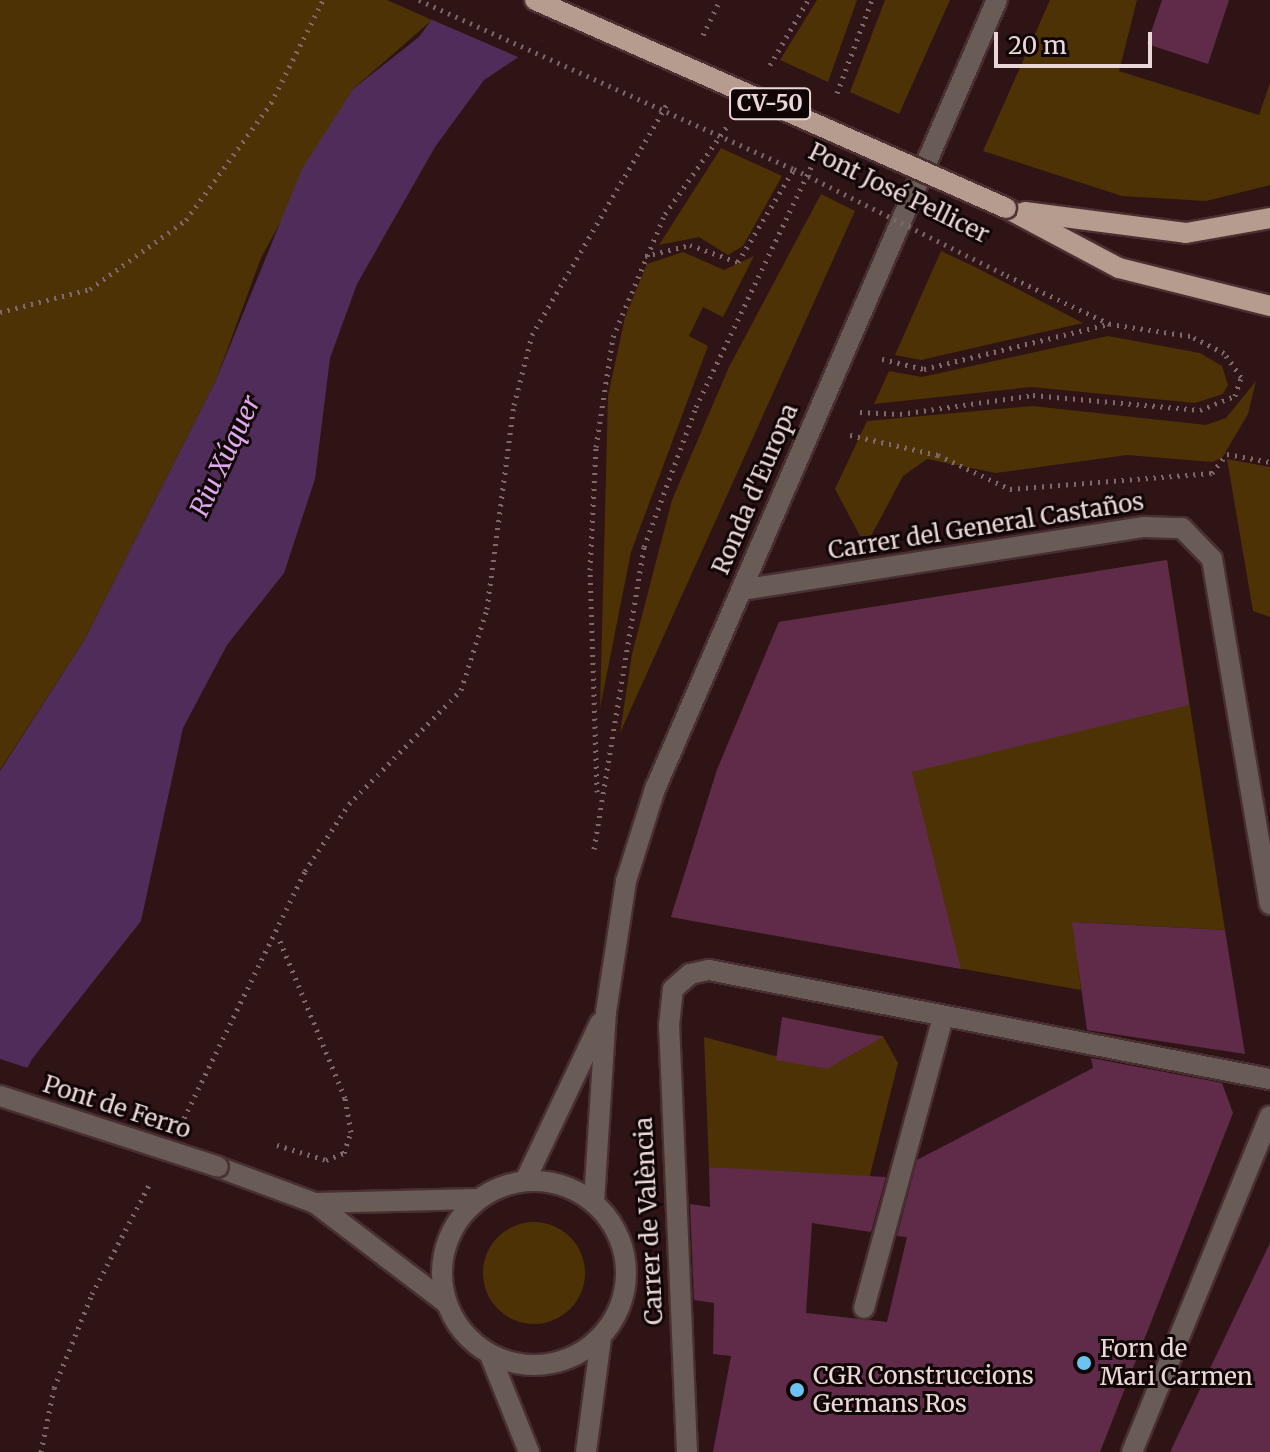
<!DOCTYPE html>
<html>
<head>
<meta charset="utf-8">
<style>
	body { margin:0 }
	#map { position:relative; width:1270px; height:1452px; overflow:hidden; background:#2f1416; font-family:Merriweather,serif }
	div>[style] { position:absolute }
	.green>* { inset:0; background:#4d3205 }
	.round { border-radius:50% }
	.water>* { inset:0; background:#502c5a }
	.pier>* { inset:0; background:#2f1416 }
	.building>* { inset:0; background:#602b48 }
	.path>* { height:5px; margin-top:-2.5px; transform-origin:0; background:repeating-linear-gradient(90deg,#81696b 0 2px,transparent 0 8px) }
	.roads { filter:drop-shadow(2px 0 #492f31) drop-shadow(-2px 0 #492f31) drop-shadow(0 2px #492f31) drop-shadow(0 -2px #492f31) }
	.minor>* { height:20px; margin:-10px; padding:0 10px; transform-origin:10px; border-radius:10px; background:#695c56 }
	.minor>.ring { margin:-10px; padding:0; box-sizing:content-box; background:none; border:20px solid #695c56; border-radius:50% }
	.major>* { height:20px; margin:-10px; padding:0 10px; transform-origin:10px; border-radius:10px; background:#b69b8f }
	.path-bridge>* { height:5px; margin-top:-2.5px; transform-origin:0; background:repeating-linear-gradient(90deg,#81696b 0 2px,transparent 0 8px) }
	.bridges { filter:drop-shadow(2px 0 #492f31) drop-shadow(-2px 0 #492f31) drop-shadow(0 2px #492f31) drop-shadow(0 -2px #492f31) }
	.minor-bridge>* { height:20px; margin:-10px; padding:0 10px; transform-origin:10px; border-radius:10px; background:#695c56 }
	.major-bridge>* { height:20px; margin:-10px; padding:0 10px; transform-origin:10px; border-radius:10px; background:#b69b8f }
	.dots>* { width:22px; height:22px; translate:-50% -50%; box-sizing:border-box; border:4px solid #0f0505; border-radius:50% }
	span { translate:-50% -50%; white-space:nowrap; text-align:center; line-height:1.15; -webkit-text-stroke:6px #0f0505; paint-order:stroke }
	.shield-label span { padding:2px 6px; background:#0f0505; border:2px solid; border-radius:6px; -webkit-text-stroke-width:0 }
	.shield-label { font-size:22px; color:#ebd7d8; font-weight:700 }
	.street-label { font-size:24px; color:#ebd7d8 }
	.poi-label { font-size:24px; color:#ebd7d8 }
	.left { translate:0 -50%; text-align:left }
	.water-label { font-size:26px; color:#dfa6ee; font-style:italic }
	.scale { position:absolute; left:994px; top:32px; width:158px; height:36px; box-sizing:border-box; border:4px solid #ebd7d8; border-top:0; padding-left:10px; font-size:24px; line-height:28px; white-space:nowrap; color:#ebd7d8; -webkit-text-stroke:6px #0f0505; paint-order:stroke }
</style>
</head>
<body>
<div id="map">
	<div class="green">
		<div style="clip-path:polygon(0 0,387px 0,432px 20px,353px 89px,261px 258px,216px 380px,85px 639px,0 770px)"></div>
		<div style="clip-path:polygon(817px 0,857px 0,828px 82px,780px 60px)"></div>
		<div style="clip-path:polygon(885px 0,950px 0,899px 114px,850px 92px)"></div>
		<div style="clip-path:polygon(1050px 0,1137px 0,1119px 71px,1259px 115px,1270px 83px,1270px 185px,1206px 201px,1122px 196px,983px 151px)"></div>
		<div style="clip-path:polygon(721px 148px,782px 176px,743px 246px,728px 255px,699px 237px,659px 245px)"></div>
		<div style="clip-path:polygon(821px 194px,855px 211px,620px 733px,632px 654px,672px 500px,729px 367px)"></div>
		<div style="clip-path:polygon(941px 251px,975px 267px,1083px 323px,921px 360px,895px 355px)"></div>
		<div style="clip-path:polygon(683px 252px,724px 270px,754px 256px,723px 317px,703px 307px,689px 336px,708px 346px,631px 552px,600px 708px,608px 396px,625px 317px,647px 264px)"></div>
		<div style="clip-path:polygon(1108px 336px,1200px 353px,1222px 366px,1228px 385px,1223px 394px,1195px 403px,1031px 387px,874px 404px,889px 371px,922px 377px)"></div>
		<div style="clip-path:polygon(1256px 381px,1248px 414px,1222px 458px,1212px 462px,1127px 455px,996px 473px,927px 459px,903px 476px,871px 536px,860px 536px,835px 489px,867px 421px,1033px 406px,1206px 425px,1226px 418px)"></div>
		<div style="clip-path:polygon(1227px 459px,1270px 467px,1270px 617px,1253px 611px)"></div>
		<div style="clip-path:polygon(1167px 560px,1225px 930px,1073px 922px,1081px 990px,671px 917px,717px 770px,779px 622px)"></div>
		<div style="clip-path:polygon(870px 1034px,883px 1036px,898px 1063px,869px 1179px,709px 1167px,704px 1037px,820px 1068px,822px 1059px,839px 1062px,867px 1046px)"></div>
		<div class="round" style="left:483px;top:1222px;width:102px;height:102px"></div>
	</div>
	<div class="water">
		<div style="clip-path:polygon(446px 0,544px 40px,484px 80px,435px 147px,357px 284px,330px 358px,315px 479px,284px 573px,227px 645px,183px 728px,141px 921px,32px 1059px,0 1120px,0 771px,85px 639px,216px 380px,302px 169px,353px 89px,419px 37px)"></div>
	</div>
	<div class="pier">
		<div style="clip-path:polygon(441px 0,579px 0,525px 60px,428px 18px)"></div>
		<div style="clip-path:polygon(0 1059px,31px 1069px,0 1124px)"></div>
	</div>
	<div class="building">
		<div style="clip-path:polygon(1162px 0,1229px 0,1208px 64px,1147px 44px)"></div>
		<div style="clip-path:polygon(1167px 560px,1189px 705px,912px 772px,961px 969px,671px 917px,717px 770px,779px 622px)"></div>
		<div style="clip-path:polygon(1072px 922px,1225px 930px,1245px 1054px,1087px 1030px)"></div>
		<div style="clip-path:polygon(782px 1017px,883px 1037px,827px 1069px,776px 1060px)"></div>
		<div style="clip-path:polygon(1091px 1058px,1222px 1083px,1233px 1113px,1100px 1452px,713px 1452px,731px 1356px,713px 1354px,714px 1303px,694px 1300px,690px 1204px,710px 1207px,709px 1167px,886px 1177px,871px 1232px,812px 1223px,806px 1313px,887px 1322px,907px 1237px,897px 1236px,917px 1160px,1093px 1068px)"></div>
		<div style="clip-path:polygon(1270px 1243px,1270px 1452px,1170px 1452px)"></div>
	</div>
	<div class="path">
		<div style="left:703px;top:35px;width:39px;rotate:-64deg"></div>
		<div style="left:770px;top:65px;width:75px;rotate:-59.7deg"></div>
		<div style="left:837px;top:93px;width:99px;rotate:-69.4deg"></div>
		<div style="left:645px;top:256px;width:46px;rotate:-13.7deg"></div>
		<div style="left:690px;top:245px;width:51px;rotate:19.5deg"></div>
		<div style="left:738px;top:262px;width:109px;rotate:-58.9deg"></div>
		<div style="left:0;top:312px;width:93px;rotate:-14.3deg"></div>
		<div style="left:90px;top:289px;width:118px;rotate:-35.7deg"></div>
		<div style="left:186px;top:220px;width:145px;rotate:-54deg"></div>
		<div style="left:271px;top:103px;width:115px;rotate:-63.2deg"></div>
		<div style="left:882px;top:359px;width:43px;rotate:13.4deg"></div>
		<div style="left:924px;top:369px;width:190px;rotate:-13.7deg"></div>
		<div style="left:860px;top:412px;width:40px;rotate:2.9deg"></div>
		<div style="left:900px;top:414px;width:134px;rotate:-8.1deg"></div>
		<div style="left:1033px;top:395px;width:168px;rotate:5.1deg"></div>
		<div style="left:1200px;top:410px;width:38px;rotate:-22deg"></div>
		<div style="left:1235px;top:396px;width:20px;rotate:-72deg"></div>
		<div style="left:1241px;top:377px;width:29px;rotate:-125deg"></div>
		<div style="left:1224px;top:353px;width:38px;rotate:-153deg"></div>
		<div style="left:1190px;top:336px;width:81px;rotate:-171.5deg"></div>
		<div style="left:1110px;top:324px;width:115px;rotate:-154.8deg"></div>
		<div style="left:850px;top:435px;width:90px;rotate:12.8deg"></div>
		<div style="left:938px;top:455px;width:80px;rotate:25.3deg"></div>
		<div style="left:1010px;top:489px;width:203px;rotate:-4.5deg"></div>
		<div style="left:1212px;top:473px;width:24px;rotate:-52deg"></div>
		<div style="left:1227px;top:454px;width:44px;rotate:10.5deg"></div>
		<div style="left:597px;top:792px;width:222px;rotate:-91.8deg"></div>
		<div style="left:590px;top:570px;width:123px;rotate:-87.2deg"></div>
		<div style="left:596px;top:447px;width:111px;rotate:-81.2deg"></div>
		<div style="left:613px;top:337px;width:134px;rotate:-67.1deg"></div>
		<div style="left:665px;top:214px;width:108px;rotate:-54.8deg"></div>
		<div style="left:594px;top:849px;width:306px;rotate:-80.6deg"></div>
		<div style="left:644px;top:547px;width:149px;rotate:-69.6deg"></div>
		<div style="left:696px;top:407px;width:271px;rotate:-64.4deg"></div>
		<div style="left:184px;top:1118px;width:275px;rotate:-63.9deg"></div>
		<div style="left:305px;top:871px;width:80px;rotate:-56.7deg"></div>
		<div style="left:349px;top:804px;width:160px;rotate:-45.5deg"></div>
		<div style="left:461px;top:690px;width:85px;rotate:-72.2deg"></div>
		<div style="left:487px;top:609px;width:206px;rotate:-82.5deg"></div>
		<div style="left:514px;top:405px;width:72px;rotate:-75.6deg"></div>
		<div style="left:532px;top:335px;width:271px;rotate:-59.7deg"></div>
		<div style="left:277px;top:1145px;width:51px;rotate:17deg"></div>
		<div style="left:326px;top:1160px;width:19px;rotate:-21deg"></div>
		<div style="left:344px;top:1153px;width:22px;rotate:-72deg"></div>
		<div style="left:351px;top:1132px;width:35px;rotate:-100deg"></div>
		<div style="left:345px;top:1098px;width:175px;rotate:-112.5deg"></div>
		<div style="left:41px;top:1452px;width:65px;rotate:-78.5deg"></div>
		<div style="left:54px;top:1388px;width:101px;rotate:-68deg"></div>
		<div style="left:92px;top:1294px;width:125px;rotate:-62.4deg"></div>
	</div>
	<div class="roads">
		<div class="minor">
			<div style="left:741px;top:590px;width:408px;rotate:-8.9deg"></div>
			<div style="left:1144px;top:527px;width:38px;rotate:2deg"></div>
			<div style="left:1182px;top:528px;width:43px;rotate:45.9deg"></div>
			<div style="left:1212px;top:559px;width:350px;rotate:80.5deg"></div>
			<div style="left:218px;top:1167px;width:103px;rotate:20.4deg"></div>
			<div style="left:315px;top:1203px;width:163px;rotate:37.3deg"></div>
			<div class="ring" style="left:442px;top:1181px;width:164px;height:164px"></div>
			<div style="left:525px;top:1181px;width:175px;rotate:-64.6deg"></div>
			<div style="left:594px;top:1202px;width:190px;rotate:-86.4deg"></div>
			<div style="left:606px;top:1012px;width:133px;rotate:-81.3deg"></div>
			<div style="left:626px;top:881px;width:96px;rotate:-72.5deg"></div>
			<div style="left:655px;top:789px;width:860px;rotate:-66.57deg"></div>
			<div style="left:315px;top:1203px;width:162px;rotate:-1.4deg"></div>
			<div style="left:864px;top:1308px;width:298px;rotate:-74.8deg"></div>
			<div style="left:490px;top:1355px;width:105px;rotate:68.1deg"></div>
			<div style="left:586px;top:1452px;width:115px;rotate:-82.5deg"></div>
			<div style="left:687px;top:1452px;width:426px;rotate:-92.4deg"></div>
			<div style="left:669px;top:1026px;width:37px;rotate:-84deg"></div>
			<div style="left:673px;top:989px;width:23px;rotate:-41deg"></div>
			<div style="left:690px;top:974px;width:19px;rotate:-12deg"></div>
			<div style="left:709px;top:970px;width:571px;rotate:11deg"></div>
			<div style="left:1132px;top:1452px;width:363px;rotate:-67.7deg"></div>
		</div>
		<div class="major">
			<div style="left:1006px;top:208px;width:128px;rotate:28deg"></div>
			<div style="left:1119px;top:268px;width:156px;rotate:14.1deg"></div>
			<div style="left:1025px;top:212px;width:162px;rotate:7.4deg"></div>
			<div style="left:1186px;top:233px;width:85px;rotate:-10.1deg"></div>
		</div>
	</div>
	<div class="path-bridge">
		<div style="left:419px;top:0;width:411px;rotate:24.3deg"></div>
		<div style="left:794px;top:169px;width:237px;rotate:26.6deg"></div>
	</div>
	<div class="bridges">
		<div class="minor-bridge">
			<div style="left:0;top:1096px;width:229px;rotate:18deg"></div>
		</div>
		<div class="major-bridge">
			<div style="left:535px;top:0;width:515px;rotate:23.83deg"></div>
		</div>
	</div>
	<div class="dots">
		<div style="left:1084px;top:1363px;background:#6bc3f2"></div>
		<div style="left:797px;top:1390px;background:#6bc3f2"></div>
	</div>
	<div class="shield-label">
		<span style="left:770px;top:104px">CV-50</span>
	</div>
	<div class="street-label">
		<span style="left:899px;top:193px;rotate:26deg">Pont José Pellicer</span>
		<span style="left:755px;top:489px;rotate:-67deg">Ronda d'Europa</span>
		<span style="left:986px;top:526px;rotate:-9deg">Carrer del General Castaños</span>
		<span style="left:117px;top:1107px;rotate:18deg">Pont de Ferro</span>
		<span style="left:649px;top:1221px;rotate:-93deg">Carrer de València</span>
	</div>
	<div class="poi-label">
		<span class="left" style="left:1100px;top:1363px">Forn de<br>Mari Carmen</span>
		<span class="left" style="left:813px;top:1390px">CGR Construccions<br>Germans Ros</span>
	</div>
	<div class="water-label">
		<span style="left:225px;top:456px;rotate:-65deg">Riu Xúquer</span>
	</div>
	<div class="scale">20 m</div>
</div>
</body>
</html>
